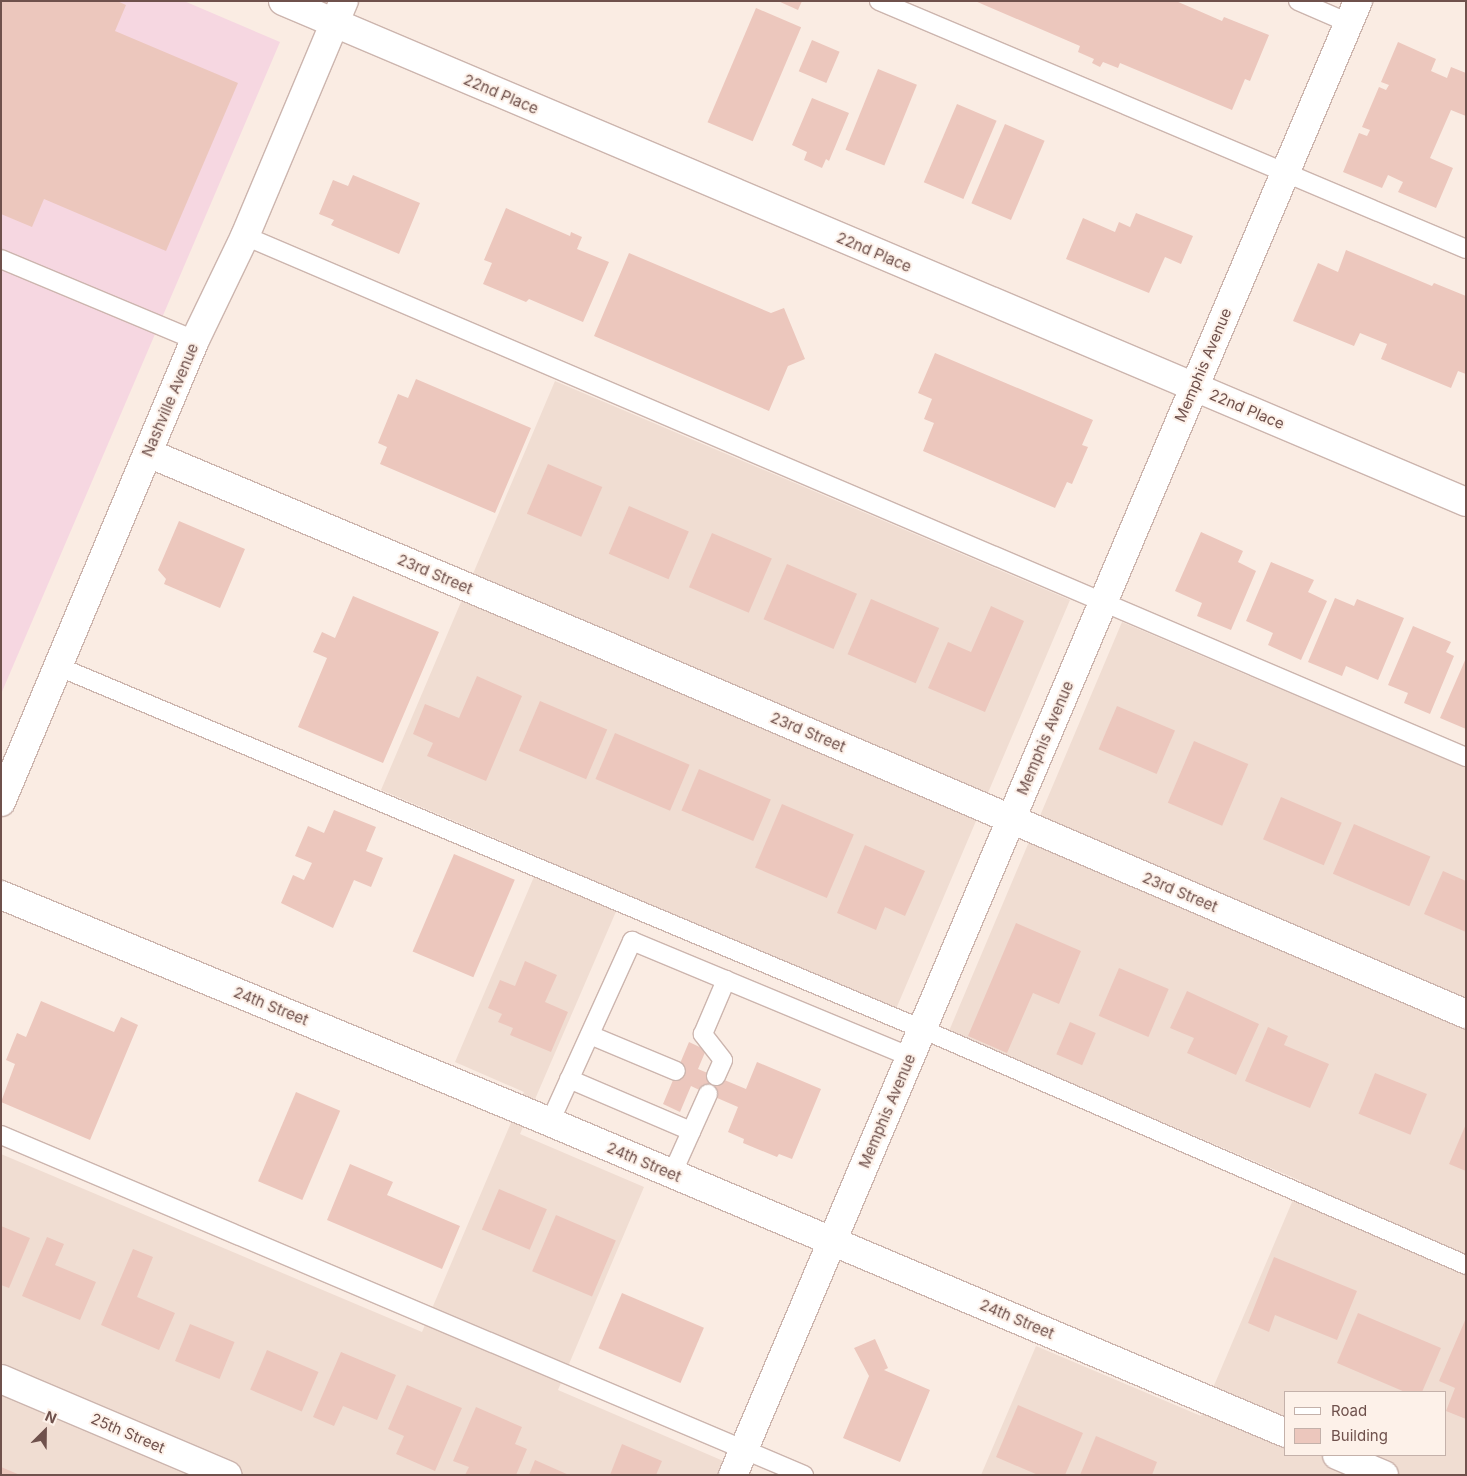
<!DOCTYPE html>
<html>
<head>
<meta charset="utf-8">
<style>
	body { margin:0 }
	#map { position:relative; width:1467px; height:1476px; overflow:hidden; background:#faece3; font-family:Inter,sans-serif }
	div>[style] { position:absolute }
	.residential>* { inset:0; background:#f0ddd2 }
	.medical>* { inset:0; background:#f6d7e1 }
	.building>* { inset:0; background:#ecc7bd; transform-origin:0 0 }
	.roads { filter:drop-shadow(1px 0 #ccb5ae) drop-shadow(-1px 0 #ccb5ae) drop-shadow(0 1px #ccb5ae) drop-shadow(0 -1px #ccb5ae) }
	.lane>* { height:18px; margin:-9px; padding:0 9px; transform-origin:9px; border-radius:9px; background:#fff }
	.street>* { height:28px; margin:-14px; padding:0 14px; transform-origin:14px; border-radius:14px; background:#fff }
	.secondary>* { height:28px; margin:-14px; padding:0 14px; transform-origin:14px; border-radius:14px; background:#fff }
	span { translate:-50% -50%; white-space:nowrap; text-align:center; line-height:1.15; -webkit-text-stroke:4px #fdf1e9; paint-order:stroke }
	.street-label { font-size:15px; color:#6f514c }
	.frame { position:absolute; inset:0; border:2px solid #6f514c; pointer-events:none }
	.legend { position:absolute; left:1284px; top:1391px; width:162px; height:65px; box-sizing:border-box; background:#fdf1e9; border:1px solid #c4b1aa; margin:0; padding:6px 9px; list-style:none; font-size:15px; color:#6f514c }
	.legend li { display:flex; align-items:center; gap:10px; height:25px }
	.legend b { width:25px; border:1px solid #c4b1aa }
	.north { position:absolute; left:20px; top:1406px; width:50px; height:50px; -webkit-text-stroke:4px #fdf1e9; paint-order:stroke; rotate:23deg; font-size:14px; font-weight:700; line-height:20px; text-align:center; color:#6f514c }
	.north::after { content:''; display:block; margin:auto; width:18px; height:22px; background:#6f514c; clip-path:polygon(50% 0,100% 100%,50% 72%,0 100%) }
</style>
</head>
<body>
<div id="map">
	<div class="residential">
		<div style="clip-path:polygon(555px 381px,1070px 600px,896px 1009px,624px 893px,520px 1134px,644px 1187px,558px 1390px,756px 1475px,1px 1475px,1px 1154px,422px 1332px,524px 1092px,455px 1062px,542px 858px,381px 790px)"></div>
		<div style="clip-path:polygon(evenodd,1122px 622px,1466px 768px,1466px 1475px,981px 1475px,1036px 1346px,1201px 1416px,1301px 1181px,949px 1031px,1122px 622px,1286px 1392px,1446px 1392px,1446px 1455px,1286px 1455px,1286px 1392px)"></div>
	</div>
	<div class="medical">
		<div style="clip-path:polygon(1px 1px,184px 1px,280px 42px,1px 694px)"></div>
	</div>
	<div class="building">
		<div style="clip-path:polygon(1px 1px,117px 1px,126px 5px,115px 31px,238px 83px,166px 251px,44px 199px,32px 227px,1px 214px)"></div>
		<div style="clip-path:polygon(778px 1px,802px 1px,798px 10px)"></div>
		<div style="clip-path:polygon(975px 1px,1176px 1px,1222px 21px,1224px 17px,1269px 35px,1250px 81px,1245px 79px,1232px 110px,1120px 63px,1118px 68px,1103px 62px,1100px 67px,1092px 63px,1094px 59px,1078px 52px,1080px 46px)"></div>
		<div style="left:756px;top:8px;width:49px;height:124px;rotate:23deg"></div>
		<div style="left:812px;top:40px;width:30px;height:34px;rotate:23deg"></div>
		<div style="clip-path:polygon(1398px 42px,1436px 59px,1431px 71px,1447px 78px,1451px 67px,1466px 73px,1466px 116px,1451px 110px,1430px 158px,1453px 168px,1436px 208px,1398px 192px,1403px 182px,1388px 175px,1382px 188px,1343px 172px,1359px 133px,1367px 136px,1370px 130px,1362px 127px,1379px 87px,1386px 90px,1389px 85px,1381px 82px)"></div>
		<div style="left:878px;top:69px;width:42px;height:87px;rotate:22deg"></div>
		<div style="clip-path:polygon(812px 98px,849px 113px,829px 161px,826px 159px,822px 168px,804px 160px,807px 152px,792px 145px)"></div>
		<div style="left:957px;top:104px;width:43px;height:85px;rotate:23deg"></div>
		<div style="left:1005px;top:124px;width:43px;height:86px;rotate:23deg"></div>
		<div style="clip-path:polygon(353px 175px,420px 203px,399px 254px,331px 225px,334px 220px,319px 214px,333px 180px,348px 186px)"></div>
		<div style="clip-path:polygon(506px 208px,570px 236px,571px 232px,582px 237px,577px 249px,609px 262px,583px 322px,529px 299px,526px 302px,483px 284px,492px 263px,484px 260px)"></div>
		<div style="clip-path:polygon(1136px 213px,1193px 236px,1181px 264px,1165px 257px,1149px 293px,1066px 259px,1083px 218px,1115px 232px,1119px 222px,1130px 227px)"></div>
		<div style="clip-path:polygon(1346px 250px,1432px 286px,1434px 283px,1466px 296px,1466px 374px,1458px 371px,1451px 388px,1381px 359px,1387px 344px,1360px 333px,1354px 346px,1293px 321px,1318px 263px,1338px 272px)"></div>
		<div style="clip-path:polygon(629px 253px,771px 313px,784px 308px,805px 359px,788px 366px,769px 411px,594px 336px)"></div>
		<div style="clip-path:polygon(935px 353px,1093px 420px,1082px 445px,1088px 447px,1072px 484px,1067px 482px,1055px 508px,923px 451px,934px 423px,924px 419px,932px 399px,918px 393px)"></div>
		<div style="clip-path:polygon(416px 379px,531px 428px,495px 513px,380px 464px,387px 447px,378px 443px,398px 394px,408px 398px)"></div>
		<div style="left:548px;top:464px;width:59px;height:54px;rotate:23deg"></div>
		<div style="left:629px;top:506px;width:65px;height:52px;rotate:23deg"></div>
		<div style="clip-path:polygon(179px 521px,245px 549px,220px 608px,164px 584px,166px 579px,158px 570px)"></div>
		<div style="clip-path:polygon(1201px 532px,1243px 551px,1238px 562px,1256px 571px,1231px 630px,1197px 616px,1202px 603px,1175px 591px)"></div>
		<div style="left:712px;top:533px;width:65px;height:59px;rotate:23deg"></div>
		<div style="clip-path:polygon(1271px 562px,1314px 580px,1308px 592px,1327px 601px,1301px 660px,1268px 645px,1273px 633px,1246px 621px)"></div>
		<div style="left:787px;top:564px;width:76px;height:60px;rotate:23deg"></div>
		<div style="clip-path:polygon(353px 596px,439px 632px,383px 763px,298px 727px,327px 658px,313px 652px,322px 632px,335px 638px)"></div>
		<div style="clip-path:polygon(1335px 598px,1354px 606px,1357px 599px,1404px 618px,1378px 680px,1346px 666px,1342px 676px,1308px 662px)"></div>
		<div style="left:871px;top:599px;width:74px;height:60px;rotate:23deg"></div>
		<div style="clip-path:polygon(991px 606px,1024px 621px,985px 712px,928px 688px,948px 642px,971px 652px)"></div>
		<div style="clip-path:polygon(1413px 626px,1451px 642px,1446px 652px,1454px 656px,1430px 714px,1404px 703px,1408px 693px,1388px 685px)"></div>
		<div style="clip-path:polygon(1466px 658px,1466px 729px,1440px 718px)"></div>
		<div style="clip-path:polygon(477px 676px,522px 696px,486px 781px,427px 756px,433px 743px,413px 734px,425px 704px,459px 718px)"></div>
		<div style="left:540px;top:701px;width:73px;height:54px;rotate:23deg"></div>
		<div style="left:1117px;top:706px;width:63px;height:47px;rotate:23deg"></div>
		<div style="left:615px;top:733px;width:81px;height:50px;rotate:23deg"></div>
		<div style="left:1194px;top:741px;width:59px;height:67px;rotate:23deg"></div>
		<div style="left:699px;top:769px;width:78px;height:45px;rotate:23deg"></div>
		<div style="left:1281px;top:797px;width:66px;height:46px;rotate:23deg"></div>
		<div style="left:782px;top:804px;width:78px;height:69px;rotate:23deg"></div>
		<div style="clip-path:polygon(334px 810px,376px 827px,366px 851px,383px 858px,371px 887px,354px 880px,333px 928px,281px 903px,293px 875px,304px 880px,312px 863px,295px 856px,308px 826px,324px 833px)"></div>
		<div style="left:1354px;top:824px;width:83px;height:54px;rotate:23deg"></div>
		<div style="clip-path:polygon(865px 845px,925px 871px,905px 916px,885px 907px,876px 930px,837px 913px)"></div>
		<div style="left:454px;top:854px;width:66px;height:106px;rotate:23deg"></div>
		<div style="clip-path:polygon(1443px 871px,1466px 881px,1466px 932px,1424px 914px)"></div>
		<div style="clip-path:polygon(1016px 923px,1081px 951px,1059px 1004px,1033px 993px,1007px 1053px,968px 1036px)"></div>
		<div style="clip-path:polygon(525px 961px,557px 975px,545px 1002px,568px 1012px,551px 1052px,510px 1035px,513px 1028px,498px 1022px,502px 1014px,488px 1008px,500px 980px,515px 986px)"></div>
		<div style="left:1119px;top:968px;width:54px;height:52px;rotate:23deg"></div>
		<div style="clip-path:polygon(1187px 991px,1259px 1024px,1236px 1075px,1187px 1053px,1194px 1038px,1170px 1028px)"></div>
		<div style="clip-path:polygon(41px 1001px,114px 1032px,121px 1017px,138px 1025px,90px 1140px,1px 1102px,15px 1064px,6px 1060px,17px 1033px,26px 1037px)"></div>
		<div style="left:1070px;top:1022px;width:28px;height:35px;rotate:23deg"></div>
		<div style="clip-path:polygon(1268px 1027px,1288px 1036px,1284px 1045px,1329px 1064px,1310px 1108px,1245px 1081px)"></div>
		<div style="clip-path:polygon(689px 1042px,706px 1050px,698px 1069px,746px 1089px,757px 1062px,821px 1089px,792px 1159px,779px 1154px,777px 1157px,743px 1143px,744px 1139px,728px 1132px,738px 1107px,708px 1094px,691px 1086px,680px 1112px,663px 1104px)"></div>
		<div style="left:1375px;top:1073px;width:56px;height:44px;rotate:22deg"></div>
		<div style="left:296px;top:1092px;width:48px;height:97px;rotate:23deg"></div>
		<div style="clip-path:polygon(1466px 1124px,1466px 1171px,1449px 1164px)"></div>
		<div style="clip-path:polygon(350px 1164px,393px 1182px,387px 1195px,460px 1226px,442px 1269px,327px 1220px)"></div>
		<div style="left:499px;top:1189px;width:52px;height:44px;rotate:23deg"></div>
		<div style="left:556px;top:1215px;width:65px;height:61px;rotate:23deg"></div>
		<div style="clip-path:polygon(1px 1226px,30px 1238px,9px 1288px,1px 1285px)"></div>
		<div style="clip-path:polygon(47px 1237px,64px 1244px,55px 1265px,96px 1282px,80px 1320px,22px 1296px)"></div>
		<div style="clip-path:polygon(133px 1249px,153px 1257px,137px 1297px,175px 1313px,159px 1350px,101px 1325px)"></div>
		<div style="clip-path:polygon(1274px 1257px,1357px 1291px,1337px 1340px,1275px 1315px,1269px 1332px,1248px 1323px)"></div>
		<div style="left:622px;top:1293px;width:89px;height:60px;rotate:23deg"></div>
		<div style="clip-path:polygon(1358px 1313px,1441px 1348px,1422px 1392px,1405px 1392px,1337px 1363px)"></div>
		<div style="clip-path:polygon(1466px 1318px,1466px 1419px,1446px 1411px,1455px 1388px,1439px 1381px)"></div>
		<div style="left:190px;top:1324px;width:48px;height:40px;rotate:22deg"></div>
		<div style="clip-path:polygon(875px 1339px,888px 1368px,884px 1370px,930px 1390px,900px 1462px,843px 1438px,869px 1376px,854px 1348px)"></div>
		<div style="left:267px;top:1350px;width:56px;height:43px;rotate:23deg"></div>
		<div style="clip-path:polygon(341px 1352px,396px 1375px,377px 1420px,343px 1406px,334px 1426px,313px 1417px)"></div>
		<div style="clip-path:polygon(407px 1385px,462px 1408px,435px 1471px,396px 1454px,404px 1436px,388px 1429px)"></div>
		<div style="clip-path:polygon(1018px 1405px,1083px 1433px,1065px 1475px,1038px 1475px,996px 1457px)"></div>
		<div style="clip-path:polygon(476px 1407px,522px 1427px,515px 1444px,527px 1449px,516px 1475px,465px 1475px,469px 1467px,453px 1461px)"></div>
		<div style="clip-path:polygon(1096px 1436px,1157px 1462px,1152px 1475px,1080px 1475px)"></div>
		<div style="clip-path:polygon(622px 1444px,662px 1461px,656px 1475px,610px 1475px)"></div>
		<div style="clip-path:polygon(535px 1460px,569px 1475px,529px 1475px)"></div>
		<div style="clip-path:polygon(1px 1467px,20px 1475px,1px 1475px)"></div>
	</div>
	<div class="roads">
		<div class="lane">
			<div style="left:879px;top:1px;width:637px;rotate:22.9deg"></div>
			<div style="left:1298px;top:1px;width:56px;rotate:23.3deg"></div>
			<div style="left:245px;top:236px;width:1328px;rotate:23.11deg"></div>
			<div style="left:1px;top:259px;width:210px;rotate:22.7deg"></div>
			<div style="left:57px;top:666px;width:938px;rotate:22.77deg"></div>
			<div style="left:922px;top:1029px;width:593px;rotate:23.45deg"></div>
			<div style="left:590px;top:1035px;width:93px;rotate:22.7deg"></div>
			<div style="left:716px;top:1076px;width:17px;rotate:-66deg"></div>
			<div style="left:723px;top:1060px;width:33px;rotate:-128deg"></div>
			<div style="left:703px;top:1034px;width:59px;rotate:-66.9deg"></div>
			<div style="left:569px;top:1079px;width:133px;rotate:23.1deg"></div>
			<div style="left:550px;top:1122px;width:199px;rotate:-65.6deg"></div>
			<div style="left:632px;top:941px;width:301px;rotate:22.6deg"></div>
			<div style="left:1px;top:1135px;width:872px;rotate:22.95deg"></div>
			<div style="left:672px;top:1174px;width:88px;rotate:-65.8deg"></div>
		</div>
		<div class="street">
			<div style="left:283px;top:1px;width:1285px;rotate:22.95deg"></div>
			<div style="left:148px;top:453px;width:498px;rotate:22.8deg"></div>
			<div style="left:607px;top:646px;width:935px;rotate:23.19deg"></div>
			<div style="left:1px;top:802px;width:501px;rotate:-67.22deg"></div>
			<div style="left:195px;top:340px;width:115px;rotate:-64.3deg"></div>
			<div style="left:245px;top:236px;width:255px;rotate:-67.2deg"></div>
			<div style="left:1px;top:1379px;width:246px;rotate:23deg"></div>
		</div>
		<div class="secondary">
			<div style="left:1px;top:895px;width:594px;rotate:22.46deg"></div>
			<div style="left:550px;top:1122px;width:799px;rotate:22.91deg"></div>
			<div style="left:1337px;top:1455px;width:51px;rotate:23.1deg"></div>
			<div style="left:733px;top:1475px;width:1601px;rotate:-67.02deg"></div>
		</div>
	</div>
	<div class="street-label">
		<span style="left:501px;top:94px;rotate:23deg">22nd Place</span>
		<span style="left:874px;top:252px;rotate:23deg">22nd Place</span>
		<span style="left:1203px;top:365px;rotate:-67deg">Memphis Avenue</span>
		<span style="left:170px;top:400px;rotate:-67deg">Nashville Avenue</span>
		<span style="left:1247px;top:409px;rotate:23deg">22nd Place</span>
		<span style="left:435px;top:574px;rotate:23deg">23rd Street</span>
		<span style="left:808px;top:732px;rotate:23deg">23rd Street</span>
		<span style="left:1045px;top:738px;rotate:-67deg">Memphis Avenue</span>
		<span style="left:1180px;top:892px;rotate:23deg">23rd Street</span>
		<span style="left:271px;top:1006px;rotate:22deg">24th Street</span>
		<span style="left:887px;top:1111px;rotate:-67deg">Memphis Avenue</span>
		<span style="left:644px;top:1162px;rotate:23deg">24th Street</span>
		<span style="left:1017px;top:1319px;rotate:23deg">24th Street</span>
		<span style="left:128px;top:1433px;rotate:23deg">25th Street</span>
	</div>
	<div class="frame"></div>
	<ul class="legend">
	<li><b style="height:6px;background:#fff"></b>Road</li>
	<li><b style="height:14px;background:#ecc7bd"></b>Building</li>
	</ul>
	<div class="north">N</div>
</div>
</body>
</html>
